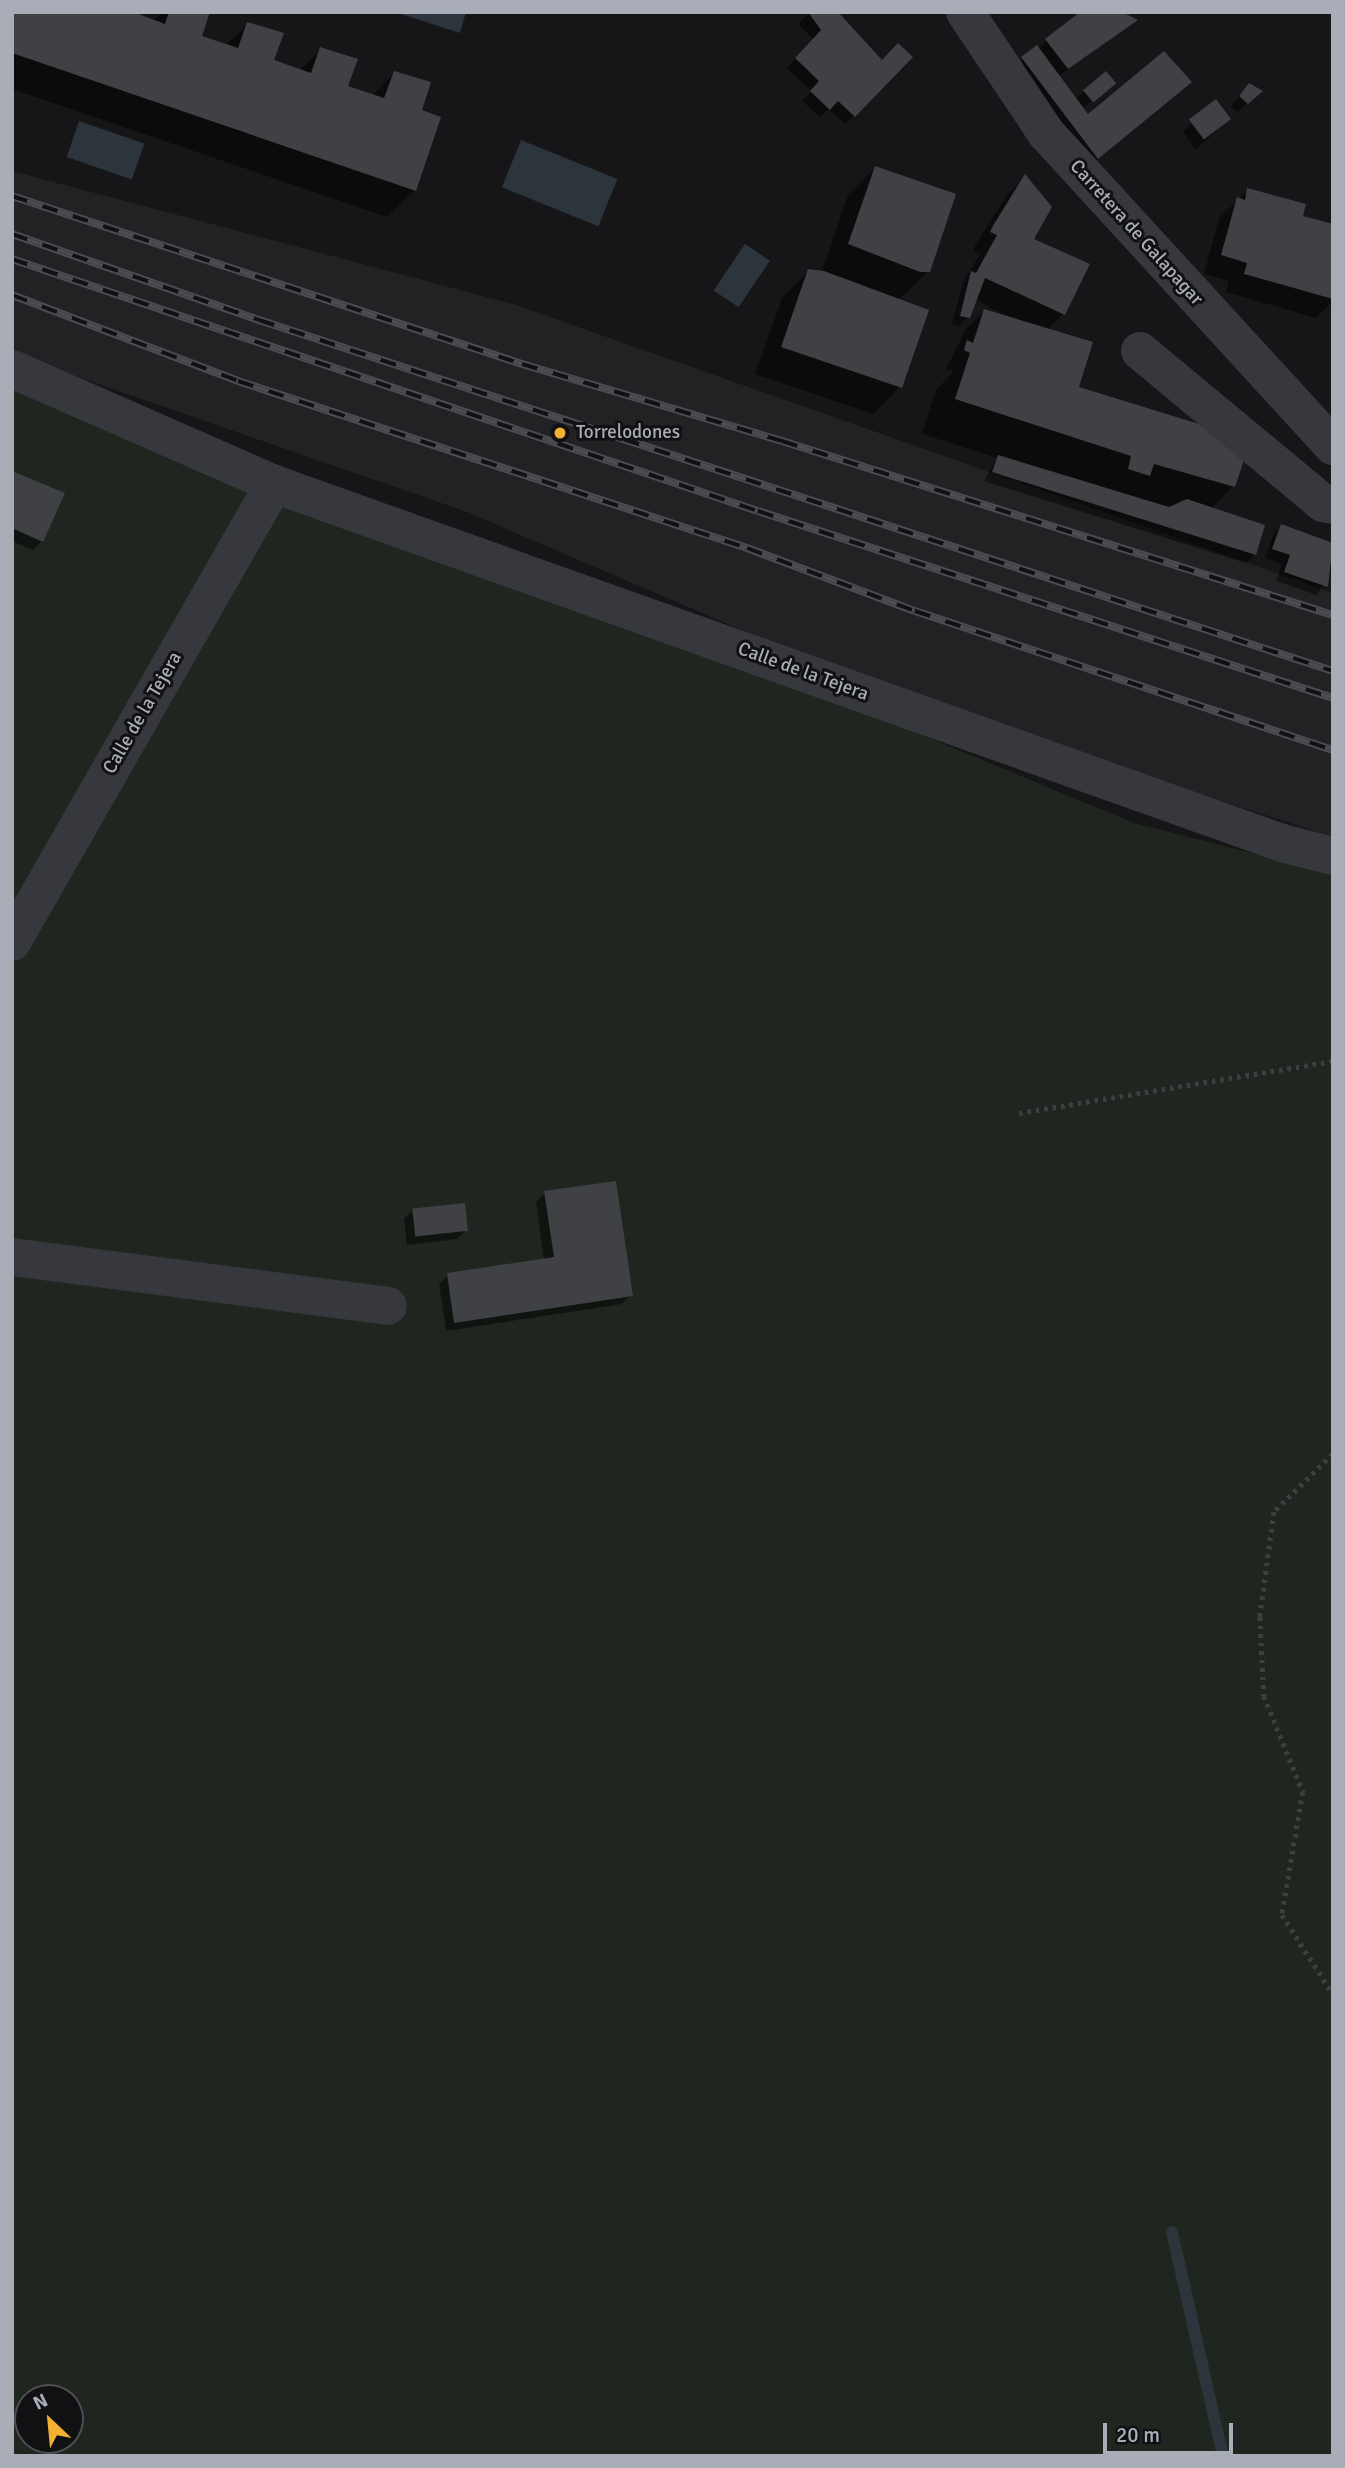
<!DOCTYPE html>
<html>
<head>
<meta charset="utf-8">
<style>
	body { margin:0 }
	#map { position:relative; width:1345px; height:2468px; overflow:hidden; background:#161618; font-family:Signika,sans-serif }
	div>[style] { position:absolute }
	.built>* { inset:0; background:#222225 }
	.green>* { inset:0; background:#1e261f }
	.water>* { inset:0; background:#2c353c; transform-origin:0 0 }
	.shadow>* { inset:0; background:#0007 }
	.stream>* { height:12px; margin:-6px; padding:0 6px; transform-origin:6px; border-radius:6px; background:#2c353c }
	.building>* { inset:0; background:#404145; transform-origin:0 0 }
	.path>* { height:4.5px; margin-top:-2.25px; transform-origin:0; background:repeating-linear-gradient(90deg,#3d3f44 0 3.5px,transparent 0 8.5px) }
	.minor>* { height:38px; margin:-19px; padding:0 19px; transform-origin:19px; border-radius:19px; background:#37383d }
	.rail>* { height:8px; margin-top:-4px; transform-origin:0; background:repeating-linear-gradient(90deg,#111113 0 16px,#4a4c52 0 32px); box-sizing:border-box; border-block:2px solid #4a4c52 }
	.dots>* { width:19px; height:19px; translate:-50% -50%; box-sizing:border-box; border:4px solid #111113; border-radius:50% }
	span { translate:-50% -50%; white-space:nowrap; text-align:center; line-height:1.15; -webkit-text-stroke:6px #111113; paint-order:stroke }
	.street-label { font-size:19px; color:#a8adb8 }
	.poi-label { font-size:19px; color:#a8adb8 }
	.left { translate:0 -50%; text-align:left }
	.frame { position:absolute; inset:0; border:14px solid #a8adb8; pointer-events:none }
	.north { position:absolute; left:14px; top:2384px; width:70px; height:70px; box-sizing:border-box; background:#111113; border:2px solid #4d4f55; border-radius:50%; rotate:334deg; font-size:19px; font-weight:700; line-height:28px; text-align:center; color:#a8adb8 }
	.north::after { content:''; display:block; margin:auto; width:24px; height:32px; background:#f2b134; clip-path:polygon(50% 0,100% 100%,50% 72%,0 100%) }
	.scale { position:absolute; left:1103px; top:2423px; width:130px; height:32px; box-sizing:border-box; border:4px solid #a8adb8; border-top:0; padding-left:9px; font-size:21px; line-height:24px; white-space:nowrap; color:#a8adb8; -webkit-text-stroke:5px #111113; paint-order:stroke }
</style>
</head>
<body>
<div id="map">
	<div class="built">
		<div style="clip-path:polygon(12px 171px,513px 304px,1333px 593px,1333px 837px,883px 691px,470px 513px,12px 354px)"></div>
	</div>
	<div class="green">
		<div style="clip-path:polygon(evenodd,12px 357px,1134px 823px,1333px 874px,1333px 2456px,12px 2456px,12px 357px,28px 2398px,70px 2398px,70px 2440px,28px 2440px,28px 2398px)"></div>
	</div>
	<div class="water">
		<div style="clip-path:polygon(395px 12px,466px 12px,460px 33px)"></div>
		<div style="left:79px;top:121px;width:69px;height:38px;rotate:19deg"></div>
		<div style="left:521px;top:140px;width:104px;height:51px;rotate:22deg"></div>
		<div style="left:745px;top:244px;width:30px;height:56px;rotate:34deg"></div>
	</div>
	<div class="shadow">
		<div style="clip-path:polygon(12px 12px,153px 21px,162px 12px,208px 12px,200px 37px,225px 46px,248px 24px,272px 61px,299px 71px,321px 49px,346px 87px,372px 96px,395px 73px,419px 111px,415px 190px,387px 217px,12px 89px)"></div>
		<div style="clip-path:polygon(810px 12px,882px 62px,911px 57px,845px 124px,829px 109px,820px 117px,802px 101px,811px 91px,787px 68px,814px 40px,798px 24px)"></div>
		<div style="clip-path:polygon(1083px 12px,1135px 20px,1058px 77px,1075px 100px,1084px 91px,1113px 83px,1082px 109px,1087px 117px,1181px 90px,1088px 167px,1014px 67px)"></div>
		<div style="clip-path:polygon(1249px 85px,1260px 91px,1238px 112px,1231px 106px)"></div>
		<div style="clip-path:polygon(1229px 119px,1196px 150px,1183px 132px,1192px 123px)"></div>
		<div style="clip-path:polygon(875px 168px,928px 271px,901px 298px,890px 299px,900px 387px,873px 414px,755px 374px,782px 298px,809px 271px,822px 271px,848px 195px)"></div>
		<div style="clip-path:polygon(1025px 177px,1031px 239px,1063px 314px,1047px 330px,1076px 388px,1233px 486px,1211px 509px,1255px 554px,1246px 563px,984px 481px,997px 458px,922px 434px,936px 390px,954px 371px,946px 369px,966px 329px,985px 311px,1010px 319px,975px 299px,968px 317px,959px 326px,952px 324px,963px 282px,980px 254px,973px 251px,976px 244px,1007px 195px)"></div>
		<div style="clip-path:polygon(1248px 190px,1301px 217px,1333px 226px,1333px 301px,1316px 318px,1226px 292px,1229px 281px,1204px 274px,1219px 218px)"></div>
		<div style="clip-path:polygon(12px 473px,42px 541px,33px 550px,12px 541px)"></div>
		<div style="clip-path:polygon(1282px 526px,1333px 544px,1333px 568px,1317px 595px,1276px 581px,1282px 564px,1265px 558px,1273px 535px)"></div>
		<div style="clip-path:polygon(545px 1193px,631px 1295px,622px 1304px,446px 1331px,439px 1284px,448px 1275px,544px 1261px,536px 1202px)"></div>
		<div style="clip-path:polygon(413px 1210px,466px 1230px,457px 1239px,407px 1245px,404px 1219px)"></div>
	</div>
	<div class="stream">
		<div style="left:1172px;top:2232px;width:230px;rotate:77.2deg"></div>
	</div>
	<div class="building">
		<div style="clip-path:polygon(12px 12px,133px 12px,165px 24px,169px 12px,210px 12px,202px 36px,238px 48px,247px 22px,284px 33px,274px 60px,311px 73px,320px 47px,358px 59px,348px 86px,384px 98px,394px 71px,431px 82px,422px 110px,441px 117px,416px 191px,12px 53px)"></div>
		<div style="clip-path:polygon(808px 12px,838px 12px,882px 60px,898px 43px,913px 57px,855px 117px,838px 101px,830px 110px,810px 91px,819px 81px,795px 58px,821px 30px)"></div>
		<div style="clip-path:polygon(1080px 12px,1122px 12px,1138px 20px,1068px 69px,1045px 39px)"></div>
		<div style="clip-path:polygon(1037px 45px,1088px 114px,1164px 51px,1192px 82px,1098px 159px,1021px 57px)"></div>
		<div style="left:1106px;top:71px;width:16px;height:30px;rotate:50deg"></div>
		<div style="clip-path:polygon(1249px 83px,1263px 91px,1248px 104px,1239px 96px)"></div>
		<div style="left:1216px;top:99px;width:25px;height:34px;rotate:53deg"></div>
		<div style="clip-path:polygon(875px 166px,956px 194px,930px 272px,920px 272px,848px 244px)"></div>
		<div style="clip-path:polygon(1025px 174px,1052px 207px,1034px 239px,1090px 264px,1065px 315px,985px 278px,970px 318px,960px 316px,971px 271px,976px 273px,997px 235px,990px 232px,994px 224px)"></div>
		<div style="clip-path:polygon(1247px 188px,1306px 204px,1303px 216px,1333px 224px,1333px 299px,1244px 274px,1247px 263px,1221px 255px,1237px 197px,1245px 200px)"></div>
		<div style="clip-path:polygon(808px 269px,824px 271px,929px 310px,902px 388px,781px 347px)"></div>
		<div style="clip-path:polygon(984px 309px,1093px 342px,1079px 387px,1225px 432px,1249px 445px,1235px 487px,1154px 464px,1150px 476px,1128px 469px,1131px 456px,955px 399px,970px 353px,964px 350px,967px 340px,973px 343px)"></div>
		<div style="clip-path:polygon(998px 455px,1169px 507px,1187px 499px,1265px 525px,1256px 555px,992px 472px)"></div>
		<div style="clip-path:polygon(12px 471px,65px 493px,43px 542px,12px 528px)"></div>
		<div style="clip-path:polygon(1281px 524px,1333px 543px,1328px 587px,1284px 572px,1290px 555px,1272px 549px)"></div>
		<div style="clip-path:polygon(616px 1181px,633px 1296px,454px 1323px,447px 1273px,554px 1257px,544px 1191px)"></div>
		<div style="left:465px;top:1203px;width:28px;height:53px;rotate:84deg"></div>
	</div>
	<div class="path">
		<div style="left:1019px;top:1113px;width:318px;rotate:-9.4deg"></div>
		<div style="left:1333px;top:1454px;width:83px;rotate:135.5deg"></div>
		<div style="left:1274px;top:1512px;width:106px;rotate:97.6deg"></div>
		<div style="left:1260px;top:1617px;width:79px;rotate:87.1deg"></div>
		<div style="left:1264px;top:1696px;width:104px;rotate:67.9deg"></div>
		<div style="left:1303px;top:1792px;width:125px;rotate:99.7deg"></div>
		<div style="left:1282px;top:1915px;width:94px;rotate:57.2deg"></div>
	</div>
	<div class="minor">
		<div style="left:965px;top:12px;width:146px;rotate:56.2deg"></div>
		<div style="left:1046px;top:133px;width:425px;rotate:47.5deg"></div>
		<div style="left:1140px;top:351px;width:238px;rotate:39.7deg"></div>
		<div style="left:1323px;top:503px;width:10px;rotate:11deg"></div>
		<div style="left:12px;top:369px;width:286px;rotate:23.7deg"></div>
		<div style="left:274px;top:484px;width:1070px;rotate:19.6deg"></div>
		<div style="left:1282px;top:843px;width:53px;rotate:14.3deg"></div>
		<div style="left:12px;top:942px;width:528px;rotate:-60.23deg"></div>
		<div style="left:12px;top:1257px;width:379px;rotate:7.4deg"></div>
	</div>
	<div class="rail">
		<div style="left:12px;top:196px;width:537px;rotate:18.23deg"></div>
		<div style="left:522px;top:364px;width:271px;rotate:16.5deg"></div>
		<div style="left:782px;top:441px;width:578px;rotate:17.53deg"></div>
		<div style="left:12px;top:234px;width:262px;rotate:19.2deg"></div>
		<div style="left:259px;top:320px;width:1130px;rotate:18.1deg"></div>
		<div style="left:12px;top:259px;width:787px;rotate:18.67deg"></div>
		<div style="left:758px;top:511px;width:605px;rotate:18.02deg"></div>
		<div style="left:12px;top:295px;width:242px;rotate:20.8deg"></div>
		<div style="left:238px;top:381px;width:536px;rotate:18.16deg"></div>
		<div style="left:747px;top:548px;width:179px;rotate:20.6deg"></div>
		<div style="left:915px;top:611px;width:441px;rotate:18.4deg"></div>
	</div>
	<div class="dots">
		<div style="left:560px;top:433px;background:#f2b134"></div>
	</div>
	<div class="street-label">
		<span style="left:1136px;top:233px;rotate:48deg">Carretera de Galapagar</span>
		<span style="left:803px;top:672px;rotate:20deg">Calle de la Tejera</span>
		<span style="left:143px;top:713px;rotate:-60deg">Calle de la Tejera</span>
	</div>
	<div class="poi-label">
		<span class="left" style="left:576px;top:433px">Torrelodones</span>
	</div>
	<div class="frame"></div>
	<div class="north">N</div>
	<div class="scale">20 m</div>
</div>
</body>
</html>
